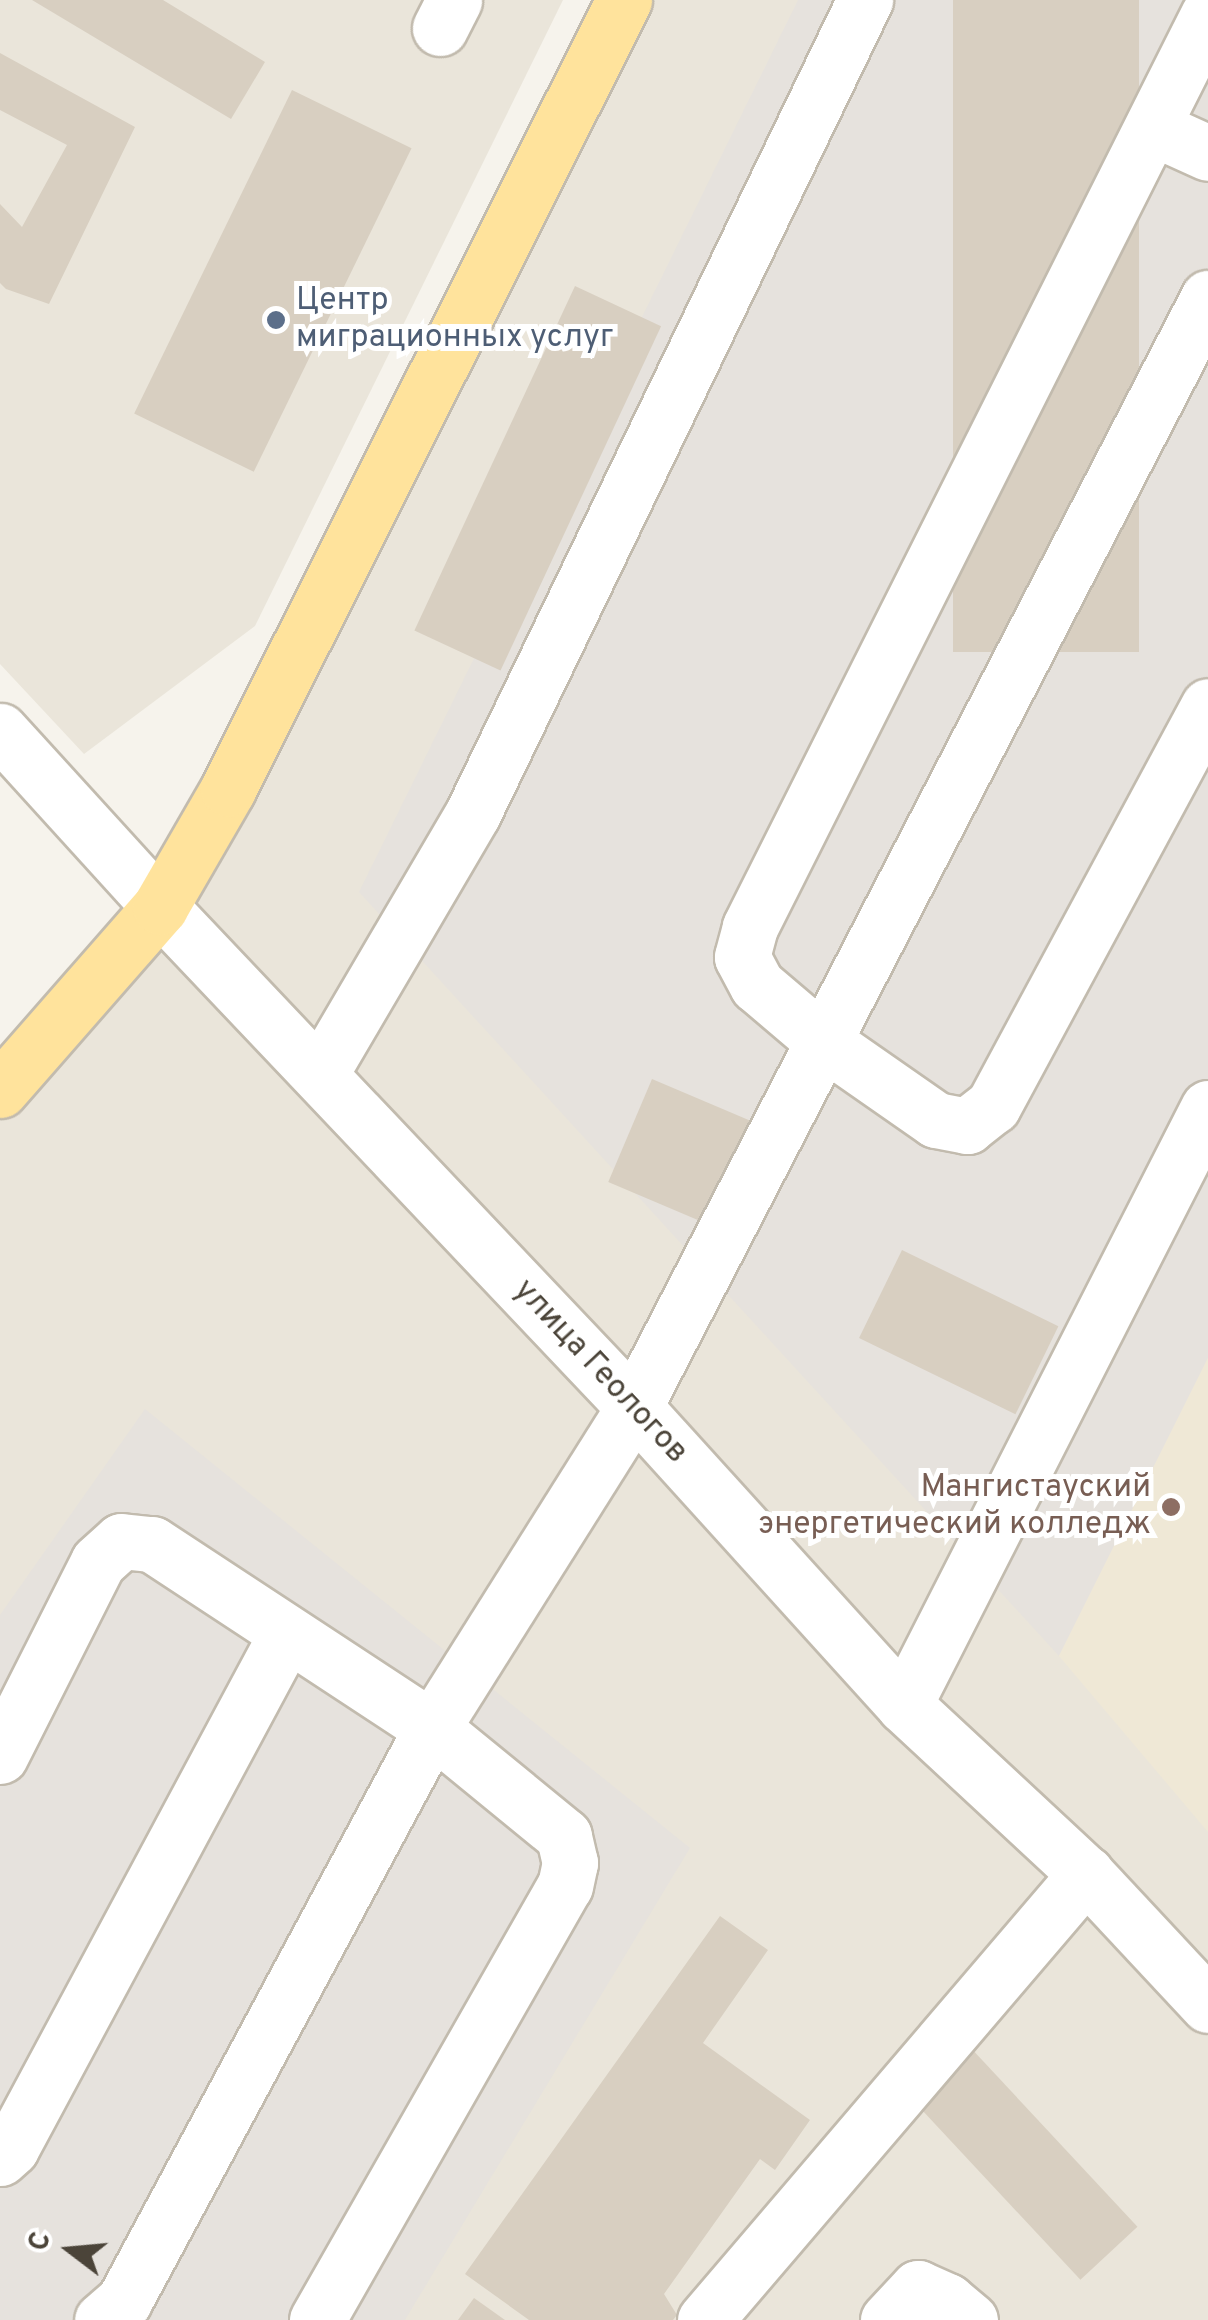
<!DOCTYPE html>
<html>
<head>
<meta charset="utf-8">
<style>
	body { margin:0 }
	#map { position:relative; width:1208px; height:2320px; overflow:hidden; background:#f6f3ec; font-family:Overpass,sans-serif }
	div>[style] { position:absolute }
	.residential>* { inset:0; background:#eae5da }
	.industrial>* { inset:0; background:#e6e2dd }
	.education>* { inset:0; background:#efe8d6 }
	.building>* { inset:0; background:#d8cfc1; transform-origin:0 0 }
	.roads { filter:drop-shadow(2px 0 #c2bbae) drop-shadow(-2px 0 #c2bbae) drop-shadow(0 2px #c2bbae) drop-shadow(0 -2px #c2bbae) }
	.minor>* { height:55px; margin:-27.5px; padding:0 27.5px; transform-origin:27.5px; border-radius:27.5px; background:#fff }
	.major>* { height:55px; margin:-27.5px; padding:0 27.5px; transform-origin:27.5px; border-radius:27.5px; background:#ffe39c }
	.dots>* { width:28px; height:28px; translate:-50% -50%; box-sizing:border-box; border:5px solid #fff; border-radius:50% }
	span { translate:-50% -50%; white-space:nowrap; text-align:center; line-height:1.15; -webkit-text-stroke:10px #fff; paint-order:stroke }
	.service-label { font-size:32px; color:#4e5e75 }
	.left { translate:0 -50%; text-align:left }
	.street-label { font-size:32px; color:#4b4439 }
	.education-label { font-size:32px; color:#785e54 }
	.right { translate:-100% -50%; text-align:right }
	.north { position:absolute; left:20px; top:2200px; width:100px; height:100px; -webkit-text-stroke:8px #fff; paint-order:stroke; rotate:286deg; font-size:28px; font-weight:700; line-height:40px; text-align:center; color:#4b4439 }
	.north::after { content:''; display:block; margin:auto; width:35px; height:45px; background:#4b4439; clip-path:polygon(50% 0,100% 100%,50% 72%,0 100%) }
</style>
</head>
<body>
<div id="map">
	<div class="residential">
		<div style="clip-path:polygon(0 0,563px 0,255px 626px,84px 754px,0 664px)"></div>
		<div style="clip-path:polygon(647px 0,1208px 0,1208px 2004px,181px 902px)"></div>
		<div style="clip-path:polygon(160px 907px,1208px 2036px,1208px 2320px,0 2320px,0 1090px)"></div>
	</div>
	<div class="industrial">
		<div style="clip-path:polygon(798px 0,1208px 0,1208px 1358px,1059px 1656px,359px 892px)"></div>
		<div style="clip-path:polygon(145px 1409px,690px 1848px,405px 2320px,0 2320px,0 1615px)"></div>
	</div>
	<div class="education">
		<div style="clip-path:polygon(1208px 1358px,1208px 1832px,1059px 1656px)"></div>
	</div>
	<div class="building">
		<div style="clip-path:polygon(32px 0,163px 0,265px 62px,231px 119px)"></div>
		<div style="left:953px;top:0;width:186px;height:652px"></div>
		<div style="clip-path:polygon(0 53px,135px 127px,49px 304px,6px 289px,0 283px,0 204px,22px 227px,67px 145px,0 110px)"></div>
		<div style="left:292px;top:90px;width:133px;height:360px;rotate:26deg"></div>
		<div style="left:575px;top:286px;width:95px;height:380px;rotate:25deg"></div>
		<div style="left:652px;top:1079px;width:112px;height:112px;rotate:23deg"></div>
		<div style="left:902px;top:1250px;width:174px;height:98px;rotate:26deg"></div>
		<div style="clip-path:polygon(720px 1916px,768px 1950px,703px 2043px,810px 2120px,775px 2170px,760px 2159px,664px 2294px,677px 2315px,673px 2320px,529px 2320px,465px 2274px)"></div>
		<div style="left:969px;top:2046px;width:247px;height:78px;rotate:47deg"></div>
		<div style="clip-path:polygon(474px 2298px,505px 2320px,458px 2320px)"></div>
	</div>
	<div class="roads">
		<div class="minor">
			<div style="left:1208px;top:15px;width:1021px;rotate:116.67deg"></div>
			<div style="left:750px;top:927px;width:31px;rotate:105deg"></div>
			<div style="left:742px;top:957px;width:32px;rotate:62deg"></div>
			<div style="left:757px;top:985px;width:88px;rotate:40.4deg"></div>
			<div style="left:824px;top:1042px;width:136px;rotate:34.9deg"></div>
			<div style="left:936px;top:1120px;width:32px;rotate:11deg"></div>
			<div style="left:967px;top:1126px;width:33px;rotate:-38deg"></div>
			<div style="left:993px;top:1106px;width:454px;rotate:-61.7deg"></div>
			<div style="left:440px;top:28px;width:31px;rotate:-63deg"></div>
			<div style="left:1153px;top:128px;width:60px;rotate:24.4deg"></div>
			<div style="left:0;top:731px;width:238px;rotate:47.7deg"></div>
			<div style="left:160px;top:907px;width:689px;rotate:46.53deg"></div>
			<div style="left:634px;top:1407px;width:402px;rotate:47.8deg"></div>
			<div style="left:904px;top:1705px;width:248px;rotate:42.9deg"></div>
			<div style="left:1086px;top:1874px;width:179px;rotate:47deg"></div>
			<div style="left:320px;top:1074px;width:303px;rotate:-59.6deg"></div>
			<div style="left:473px;top:813px;width:903px;rotate:-64.26deg"></div>
			<div style="left:904px;top:1705px;width:670px;rotate:-63.01deg"></div>
			<div style="left:0;top:1756px;width:217px;rotate:-63.2deg"></div>
			<div style="left:98px;top:1562px;width:31px;rotate:-42deg"></div>
			<div style="left:121px;top:1541px;width:31px;rotate:6deg"></div>
			<div style="left:152px;top:1544px;width:335px;rotate:33.3deg"></div>
			<div style="left:432px;top:1728px;width:651px;rotate:118.26deg"></div>
			<div style="left:124px;top:2301px;width:29px;rotate:139deg"></div>
			<div style="left:0;top:2158px;width:15px;rotate:-42deg"></div>
			<div style="left:11px;top:2148px;width:582px;rotate:-61.81deg"></div>
			<div style="left:317px;top:2320px;width:500px;rotate:-60.3deg"></div>
			<div style="left:565px;top:1886px;width:24px;rotate:-78deg"></div>
			<div style="left:570px;top:1863px;width:28px;rotate:-103deg"></div>
			<div style="left:564px;top:1836px;width:171px;rotate:-140.7deg"></div>
			<div style="left:432px;top:1728px;width:379px;rotate:-57.8deg"></div>
			<div style="left:634px;top:1407px;width:1249px;rotate:-62.63deg"></div>
			<div style="left:705px;top:2320px;width:587px;rotate:-49.49deg"></div>
			<div style="left:888px;top:2320px;width:44px;rotate:-46.8deg"></div>
			<div style="left:918px;top:2288px;width:32px;rotate:24deg"></div>
			<div style="left:947px;top:2301px;width:30px;rotate:40deg"></div>
		</div>
		<div class="major">
			<div style="left:0;top:1090px;width:243px;rotate:-48.8deg"></div>
			<div style="left:160px;top:907px;width:136px;rotate:-60deg"></div>
			<div style="left:228px;top:789px;width:883px;rotate:-63.35deg"></div>
		</div>
	</div>
	<div class="dots">
		<div style="left:276px;top:320px;background:#5c6f8a"></div>
		<div style="left:1171px;top:1507px;background:#8d6e63"></div>
	</div>
	<div class="service-label">
		<span class="left" style="left:296px;top:320px">Центр<br>миграционных услуг</span>
	</div>
	<div class="street-label">
		<span style="left:600px;top:1372px;rotate:47deg">улица Геологов</span>
	</div>
	<div class="education-label">
		<span class="right" style="left:1151px;top:1507px">Мангистауский<br>энергетический колледж</span>
	</div>
	<div class="north">С</div>
</div>
</body>
</html>
